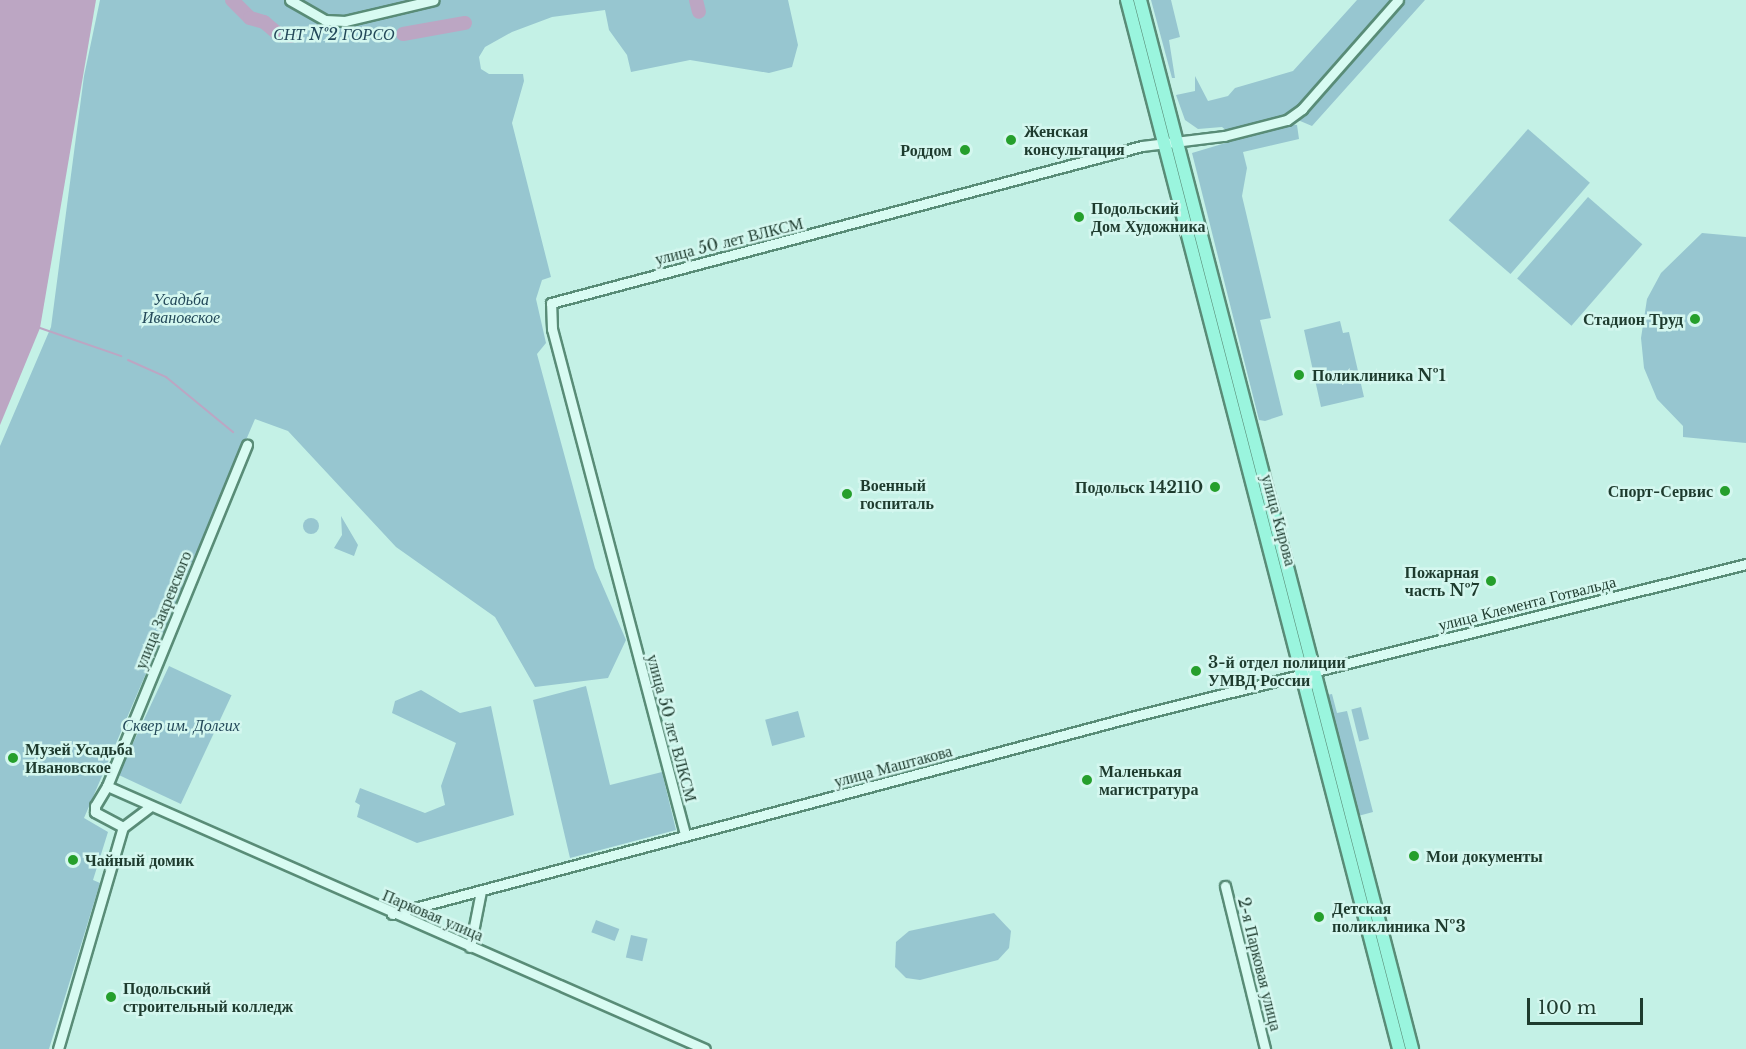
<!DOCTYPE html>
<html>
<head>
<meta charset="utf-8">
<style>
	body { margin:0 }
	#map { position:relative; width:1746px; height:1049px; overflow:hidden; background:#c4f1e6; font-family:"Libre Baskerville",serif }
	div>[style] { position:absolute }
	.green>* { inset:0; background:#97c6d0; transform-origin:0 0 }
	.round { border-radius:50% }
	.water>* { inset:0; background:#bca6c3 }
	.stream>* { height:2px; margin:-1px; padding:0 1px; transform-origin:1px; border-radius:1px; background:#bca6c3 }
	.river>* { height:14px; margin:-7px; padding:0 7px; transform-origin:7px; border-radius:7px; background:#bca6c3 }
	.roads { filter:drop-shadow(2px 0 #598c77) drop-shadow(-2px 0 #598c77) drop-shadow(0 2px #598c77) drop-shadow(0 -2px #598c77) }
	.minor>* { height:9px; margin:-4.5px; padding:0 4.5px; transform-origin:4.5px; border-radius:4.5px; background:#d8fbf2 }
	.major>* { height:12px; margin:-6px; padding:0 6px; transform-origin:6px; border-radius:6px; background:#9af5de }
	.dots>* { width:16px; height:16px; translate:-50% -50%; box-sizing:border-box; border:3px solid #d4f7ef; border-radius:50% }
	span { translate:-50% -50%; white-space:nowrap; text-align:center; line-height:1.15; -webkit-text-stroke:5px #d4f7ef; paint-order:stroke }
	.park-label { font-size:16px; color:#234859; font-style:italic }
	.poi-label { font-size:16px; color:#1e3b2e; font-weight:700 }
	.left { translate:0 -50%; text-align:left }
	.right { translate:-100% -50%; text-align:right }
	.street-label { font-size:16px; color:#1e3b2e }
	.scale { position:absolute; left:1527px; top:998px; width:116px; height:27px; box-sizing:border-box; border:3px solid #1e3b2e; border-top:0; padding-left:8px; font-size:18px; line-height:21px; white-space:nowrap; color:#1e3b2e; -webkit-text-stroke:4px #d4f7ef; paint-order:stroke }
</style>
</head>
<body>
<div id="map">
	<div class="green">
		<div style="clip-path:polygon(100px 0,788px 0,798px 45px,792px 67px,769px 73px,690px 60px,631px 72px,627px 55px,609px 30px,605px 10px,552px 17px,512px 32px,485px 47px,479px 57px,481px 69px,489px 74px,523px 74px,524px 81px,512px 123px,551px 277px,542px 280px,536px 299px,546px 343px,537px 354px,595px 568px,626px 640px,608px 678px,535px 687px,495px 617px,396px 547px,288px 431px,255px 419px,84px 818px,108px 832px,93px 880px,100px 883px,49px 1049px,0 1049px,0 446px,51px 327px,84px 76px)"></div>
		<div style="clip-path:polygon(1151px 0,1171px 0,1180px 37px,1169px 40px,1175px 78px,1172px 78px)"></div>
		<div style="clip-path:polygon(1357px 0,1425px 0,1312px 126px,1286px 115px,1227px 131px,1222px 127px,1198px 129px,1185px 120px,1176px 95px,1195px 91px,1195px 76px,1208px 101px,1228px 96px,1235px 88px,1293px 71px)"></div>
		<div style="clip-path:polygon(1289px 124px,1297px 125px,1299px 139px,1243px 152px,1247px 168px,1242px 196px,1271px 318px,1260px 320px,1283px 415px,1265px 421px,1259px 420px,1192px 153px)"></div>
		<div style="left:1528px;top:129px;width:82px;height:121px;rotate:41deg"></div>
		<div style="left:1588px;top:197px;width:72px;height:108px;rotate:41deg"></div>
		<div style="clip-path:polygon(1702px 233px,1746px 237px,1746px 443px,1683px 437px,1683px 426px,1657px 399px,1644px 368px,1641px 338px,1647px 299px,1661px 273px)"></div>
		<div style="clip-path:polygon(1340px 321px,1343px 333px,1349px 332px,1364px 397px,1321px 407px,1304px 330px)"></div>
		<div style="clip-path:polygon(341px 516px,358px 545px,354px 556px,334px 548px,342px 535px)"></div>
		<div class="round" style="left:303px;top:518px;width:16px;height:16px"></div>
		<div style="left:169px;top:666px;width:69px;height:120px;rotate:25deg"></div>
		<div style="clip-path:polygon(586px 686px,610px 785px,662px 772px,676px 830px,570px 858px,533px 700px)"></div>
		<div style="clip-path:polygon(421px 690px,460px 713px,491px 706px,514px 815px,417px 843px,357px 817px,360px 805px,355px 802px,360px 788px,425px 813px,445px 805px,441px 786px,456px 743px,392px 713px,395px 701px)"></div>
		<div style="clip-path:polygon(1332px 694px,1337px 713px,1347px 711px,1373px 812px,1358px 816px,1327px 695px)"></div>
		<div style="left:1361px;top:707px;width:33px;height:10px;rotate:76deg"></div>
		<div style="left:798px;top:711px;width:27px;height:34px;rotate:75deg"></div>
		<div style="clip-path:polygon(994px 913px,1011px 931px,1009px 948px,998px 960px,920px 980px,906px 978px,895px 967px,896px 942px,909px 931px)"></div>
		<div style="left:596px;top:920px;width:25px;height:13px;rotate:21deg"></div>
		<div style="left:631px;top:935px;width:17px;height:23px;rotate:13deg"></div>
	</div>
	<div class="water">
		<div style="clip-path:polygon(0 0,96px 0,40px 328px,0 425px)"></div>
	</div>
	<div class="stream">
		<div style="left:40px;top:328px;width:86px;rotate:19.1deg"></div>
		<div style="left:128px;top:360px;width:42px;rotate:24.1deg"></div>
		<div style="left:166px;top:377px;width:87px;rotate:39.4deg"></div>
	</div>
	<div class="river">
		<div style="left:232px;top:0;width:25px;rotate:45deg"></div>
		<div style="left:250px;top:18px;width:15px;rotate:16deg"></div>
		<div style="left:264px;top:22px;width:17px;rotate:40deg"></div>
		<div style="left:277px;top:33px;width:14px;rotate:12deg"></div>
		<div style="left:696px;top:0;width:12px;rotate:76deg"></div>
		<div style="left:403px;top:34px;width:63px;rotate:-10.1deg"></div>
	</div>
	<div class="roads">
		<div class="minor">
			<div style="left:290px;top:0;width:40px;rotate:29.7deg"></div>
			<div style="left:325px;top:20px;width:20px;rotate:3deg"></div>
			<div style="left:345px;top:21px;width:91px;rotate:-13.3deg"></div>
			<div style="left:107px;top:786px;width:369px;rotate:-67.7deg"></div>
			<div style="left:151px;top:806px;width:35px;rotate:143deg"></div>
			<div style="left:123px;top:827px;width:32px;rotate:-152deg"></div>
			<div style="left:95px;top:812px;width:6px;rotate:-90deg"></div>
			<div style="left:95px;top:806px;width:23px;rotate:-59deg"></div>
			<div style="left:107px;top:786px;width:653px;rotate:23.74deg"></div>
			<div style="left:685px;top:834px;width:522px;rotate:-104.75deg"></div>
			<div style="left:552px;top:329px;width:26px;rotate:-92deg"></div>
			<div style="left:551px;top:303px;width:611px;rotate:-14.88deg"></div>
			<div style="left:1142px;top:146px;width:83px;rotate:-7deg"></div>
			<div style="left:1224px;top:136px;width:65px;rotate:-14.3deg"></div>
			<div style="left:1287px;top:120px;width:19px;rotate:-36deg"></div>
			<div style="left:1302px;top:109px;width:145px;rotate:-48.6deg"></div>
			<div style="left:1225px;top:886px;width:168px;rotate:76.2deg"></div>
			<div style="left:392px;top:914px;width:769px;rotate:-14.92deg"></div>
			<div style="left:1135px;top:716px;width:630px;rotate:-13.97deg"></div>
			<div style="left:470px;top:947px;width:57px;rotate:-78.9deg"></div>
			<div style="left:58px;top:1049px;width:231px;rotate:-73.7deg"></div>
		</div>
		<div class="major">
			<div style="left:1127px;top:0;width:1084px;rotate:75.46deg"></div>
			<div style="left:1140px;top:0;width:1084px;rotate:75.46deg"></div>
		</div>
	</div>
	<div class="dots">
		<div style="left:1011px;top:140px;background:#259f2c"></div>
		<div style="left:965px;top:150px;background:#259f2c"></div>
		<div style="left:1079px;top:217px;background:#259f2c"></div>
		<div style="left:1695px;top:319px;background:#259f2c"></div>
		<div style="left:1299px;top:375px;background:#259f2c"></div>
		<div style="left:1215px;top:487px;background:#259f2c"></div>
		<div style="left:1725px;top:491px;background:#259f2c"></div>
		<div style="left:847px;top:494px;background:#259f2c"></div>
		<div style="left:1491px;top:581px;background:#259f2c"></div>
		<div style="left:1196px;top:671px;background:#259f2c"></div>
		<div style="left:13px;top:758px;background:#259f2c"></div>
		<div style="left:1087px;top:780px;background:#259f2c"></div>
		<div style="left:1414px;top:856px;background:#259f2c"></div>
		<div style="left:73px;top:860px;background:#259f2c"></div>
		<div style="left:1319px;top:917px;background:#259f2c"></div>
		<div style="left:111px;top:997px;background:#259f2c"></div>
	</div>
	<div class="park-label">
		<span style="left:334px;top:34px">СНТ №2 ГОРСО</span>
		<span style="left:181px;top:308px">Усадьба<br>Ивановское</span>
		<span style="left:181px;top:725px">Сквер им. Долгих</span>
	</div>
	<div class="poi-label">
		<span class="left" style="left:1024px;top:140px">Женская<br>консультация</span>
		<span class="right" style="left:952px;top:150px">Роддом</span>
		<span class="left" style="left:1091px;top:217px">Подольский<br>Дом Художника</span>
		<span class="right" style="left:1683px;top:319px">Стадион Труд</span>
		<span class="left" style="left:1312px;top:375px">Поликлиника №1</span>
		<span class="left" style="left:860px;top:494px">Военный<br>госпиталь</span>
		<span class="right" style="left:1203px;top:487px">Подольск 142110</span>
		<span class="right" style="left:1713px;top:491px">Спорт-Сервис</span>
		<span class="right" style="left:1479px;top:581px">Пожарная<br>часть №7</span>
		<span class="left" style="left:1208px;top:671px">3-й отдел полиции<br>УМВД России</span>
		<span class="left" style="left:25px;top:758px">Музей Усадьба<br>Ивановское</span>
		<span class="left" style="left:1099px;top:780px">Маленькая<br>магистратура</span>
		<span class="left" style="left:1426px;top:856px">Мои документы</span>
		<span class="left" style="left:85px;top:860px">Чайный домик</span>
		<span class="left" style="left:1332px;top:917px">Детская<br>поликлиника №3</span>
		<span class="left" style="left:123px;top:997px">Подольский<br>строительный колледж</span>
	</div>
	<div class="street-label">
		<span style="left:729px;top:241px;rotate:-14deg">улица 50 лет ВЛКСМ</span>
		<span style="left:1279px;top:520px;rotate:75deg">улица Кирова</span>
		<span style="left:1527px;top:603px;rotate:-14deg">улица Клемента Готвальда</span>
		<span style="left:163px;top:610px;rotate:-68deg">улица Закревского</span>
		<span style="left:672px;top:728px;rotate:75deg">улица 50 лет ВЛКСМ</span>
		<span style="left:893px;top:766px;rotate:-15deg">улица Маштакова</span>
		<span style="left:433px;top:915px;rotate:23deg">Парковая улица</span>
		<span style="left:1260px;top:964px;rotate:76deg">2-я Парковая улица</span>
	</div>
	<div class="scale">100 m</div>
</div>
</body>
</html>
